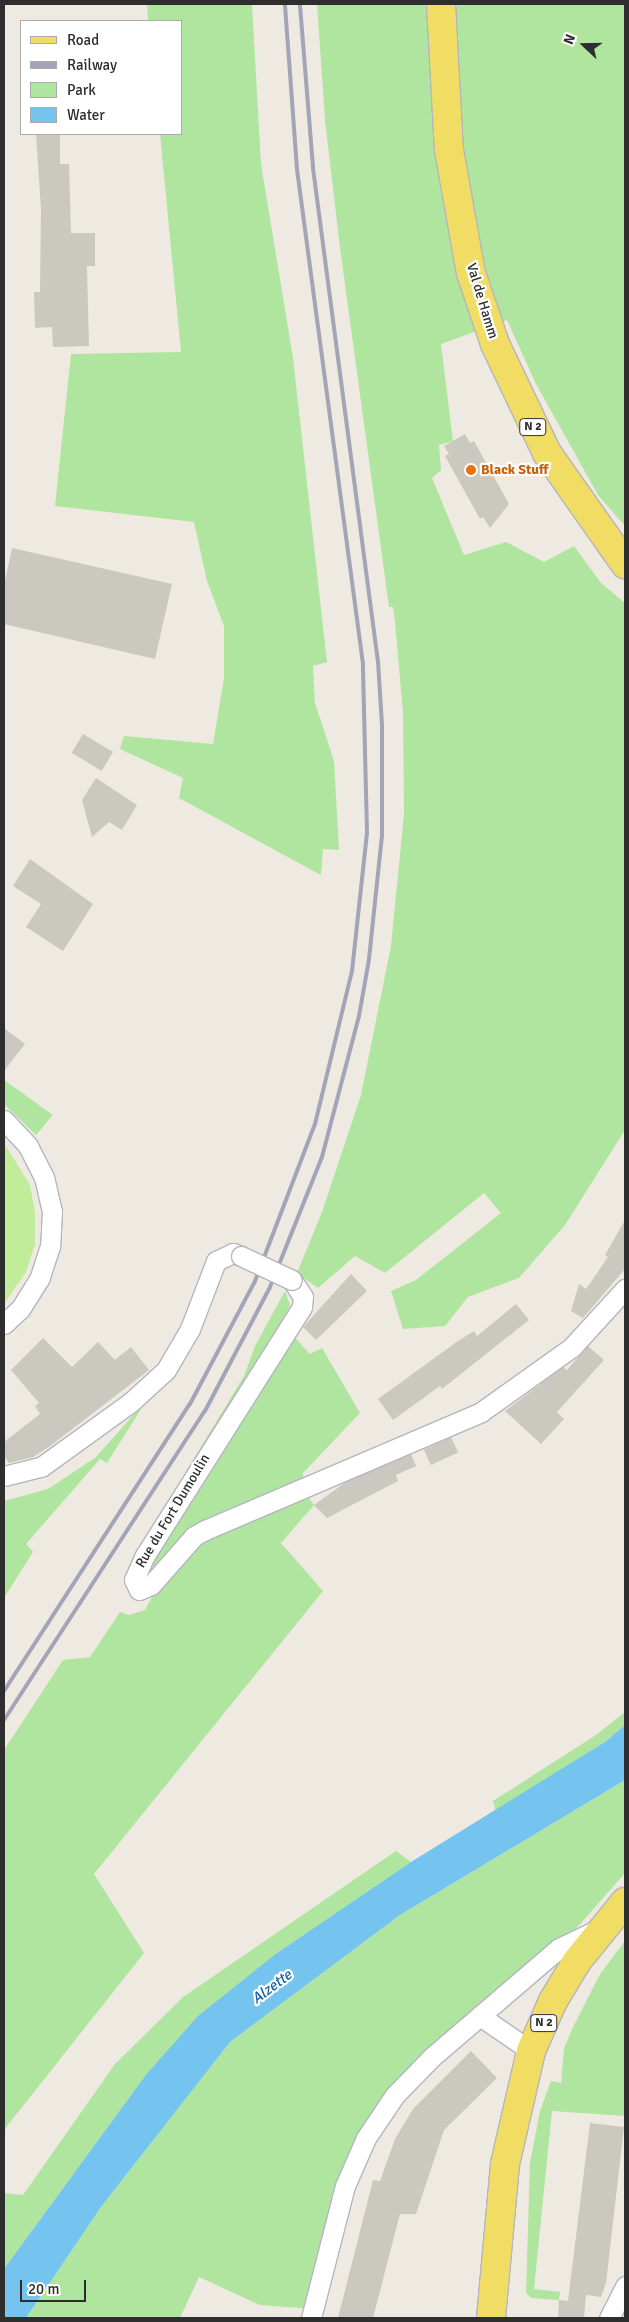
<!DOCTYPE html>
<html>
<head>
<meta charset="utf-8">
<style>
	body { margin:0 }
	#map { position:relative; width:629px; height:2322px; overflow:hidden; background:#efeae1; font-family:Signika,sans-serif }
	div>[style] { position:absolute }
	.green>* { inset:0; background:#afe59e }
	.pitch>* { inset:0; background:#c1ec9a }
	.water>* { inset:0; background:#75c4ef }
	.building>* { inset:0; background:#cbc8bf; transform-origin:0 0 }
	.roads { filter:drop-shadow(1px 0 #b4b5c1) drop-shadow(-1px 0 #b4b5c1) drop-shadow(0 1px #b4b5c1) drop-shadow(0 -1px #b4b5c1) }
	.minor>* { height:19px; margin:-9.5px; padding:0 9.5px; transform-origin:9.5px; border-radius:9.5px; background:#fff }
	.primary>* { height:28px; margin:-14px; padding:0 14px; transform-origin:14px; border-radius:14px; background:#f1dd63 }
	.rail>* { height:4px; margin:-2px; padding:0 2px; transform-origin:2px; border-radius:2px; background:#a3a4b8 }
	.bridges { filter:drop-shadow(1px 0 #b4b5c1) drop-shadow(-1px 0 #b4b5c1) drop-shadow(0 1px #b4b5c1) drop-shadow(0 -1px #b4b5c1) }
	.minor-bridge>* { height:19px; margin:-9.5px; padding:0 9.5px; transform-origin:9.5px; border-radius:9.5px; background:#fff }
	.dots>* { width:14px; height:14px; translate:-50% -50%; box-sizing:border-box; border:2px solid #fff; border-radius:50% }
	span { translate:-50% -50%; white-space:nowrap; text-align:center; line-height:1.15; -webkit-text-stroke:4.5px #fff; paint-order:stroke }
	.shield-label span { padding:1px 4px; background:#fff; border:1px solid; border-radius:4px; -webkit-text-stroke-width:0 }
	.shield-label { font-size:12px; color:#2e2e2e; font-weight:700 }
	.street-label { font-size:14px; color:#2e2e2e }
	.food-label { font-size:14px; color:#c56008; font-weight:700 }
	.left { translate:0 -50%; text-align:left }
	.water-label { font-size:15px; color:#0e61a2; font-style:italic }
	.frame { position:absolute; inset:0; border:5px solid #2e2e2e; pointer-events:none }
	.legend { position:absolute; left:20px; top:20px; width:162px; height:115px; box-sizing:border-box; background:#fff; border:1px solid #ababab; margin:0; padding:6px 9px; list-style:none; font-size:15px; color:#2e2e2e }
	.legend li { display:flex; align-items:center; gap:10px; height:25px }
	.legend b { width:25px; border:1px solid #ababab }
	.north { position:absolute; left:559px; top:20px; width:50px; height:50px; -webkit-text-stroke:4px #fff; paint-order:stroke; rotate:291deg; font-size:14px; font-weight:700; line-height:20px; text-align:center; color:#2e2e2e }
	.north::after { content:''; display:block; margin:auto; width:18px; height:22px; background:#2e2e2e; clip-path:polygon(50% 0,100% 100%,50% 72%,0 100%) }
	.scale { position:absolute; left:20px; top:2280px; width:66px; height:22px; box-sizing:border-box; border:2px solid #2e2e2e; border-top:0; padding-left:6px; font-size:15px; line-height:18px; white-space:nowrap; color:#2e2e2e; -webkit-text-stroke:4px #fff; paint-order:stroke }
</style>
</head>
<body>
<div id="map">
	<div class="green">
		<div style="clip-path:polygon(147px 4px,252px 4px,261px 164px,293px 358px,327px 662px,313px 666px,315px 703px,334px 761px,339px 850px,323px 849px,321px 875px,179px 798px,183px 778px,120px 749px,124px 736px,213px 744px,224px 678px,224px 626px,207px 581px,194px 522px,55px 506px,71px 354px,181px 352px,160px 134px,181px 134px,181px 21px,148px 21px)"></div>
		<div style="clip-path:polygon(317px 4px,625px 4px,625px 526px,598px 495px,536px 384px,507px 320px,441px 344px,453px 441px,439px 445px,441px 470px,432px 478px,464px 555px,506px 542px,544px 562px,574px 546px,601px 583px,625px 603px,625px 1130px,565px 1225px,519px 1278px,468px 1297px,445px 1326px,403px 1329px,391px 1291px,416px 1280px,501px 1213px,484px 1193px,385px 1273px,355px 1256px,318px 1288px,297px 1273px,322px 1212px,361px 1095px,391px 946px,404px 814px,403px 713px,395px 622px,393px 607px,389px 607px,340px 248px,325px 120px)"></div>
		<div style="clip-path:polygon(4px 1080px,53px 1115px,36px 1135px,4px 1104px)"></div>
		<div style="clip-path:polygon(285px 1291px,290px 1305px,268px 1356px,287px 1329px,310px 1354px,322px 1348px,360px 1413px,303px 1473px,303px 1490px,314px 1505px,281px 1543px,323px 1591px,94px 1874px,144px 1953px,4px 2130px,4px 1750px,63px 1660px,90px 1657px,120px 1612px,129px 1615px,145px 1610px,165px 1572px,134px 1586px,192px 1479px,185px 1473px,244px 1376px,255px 1346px)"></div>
		<div style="clip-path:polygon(146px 1401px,107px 1463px,100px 1459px,26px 1544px,33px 1552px,4px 1598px,4px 1501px,48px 1489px,96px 1457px)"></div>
		<div style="clip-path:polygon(625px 1712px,625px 1725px,605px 1742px,496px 1812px,493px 1801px,596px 1735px)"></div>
		<div style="clip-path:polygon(625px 1780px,625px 1873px,559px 1948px,480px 2016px,366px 2138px,312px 2309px,260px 2305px,199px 2277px,180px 2318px,26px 2318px,101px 2207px,230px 2042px,400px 1915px)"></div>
		<div style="clip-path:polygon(396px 1851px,411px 1862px,277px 1953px,145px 2076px,4px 2269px,4px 2193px,23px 2195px,115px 2064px,183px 1997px)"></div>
		<div style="clip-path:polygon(625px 1941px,625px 2116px,552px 2111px,534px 2289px,560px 2292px,559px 2300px,531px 2298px,526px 2293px,530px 2163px,540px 2111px,551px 2081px,561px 2083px,564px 2048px,574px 2025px,600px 1974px)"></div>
	</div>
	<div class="pitch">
		<div style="clip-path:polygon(4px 1143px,30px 1185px,35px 1211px,35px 1244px,26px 1272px,4px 1304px)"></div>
	</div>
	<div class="water">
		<div style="clip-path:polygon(625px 1725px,625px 1780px,400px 1915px,230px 2042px,101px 2207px,26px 2318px,4px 2318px,4px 2269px,145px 2076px,198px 2016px,277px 1953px,411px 1862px,605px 1742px)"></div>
	</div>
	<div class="building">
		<div style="clip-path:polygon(36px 134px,60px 134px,60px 164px,69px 164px,71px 233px,95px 233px,95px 266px,87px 266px,89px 346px,53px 347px,52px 327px,35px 328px,34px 292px,40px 292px,41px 210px)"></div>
		<div style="clip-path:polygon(465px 434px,470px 443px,474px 441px,509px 504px,490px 528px,483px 517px,480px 519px,445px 456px,449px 454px,444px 446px)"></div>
		<div style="clip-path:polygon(12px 548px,172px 584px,155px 659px,4px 624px,4px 586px)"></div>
		<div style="left:83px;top:734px;width:35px;height:22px;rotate:31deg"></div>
		<div style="clip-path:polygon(96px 778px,137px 805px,122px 830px,109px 822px,92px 837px,82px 800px)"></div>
		<div style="clip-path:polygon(30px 859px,93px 904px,63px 951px,26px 927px,41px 904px,13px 886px)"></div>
		<div style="clip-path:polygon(4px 1028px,25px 1044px,4px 1071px)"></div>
		<div style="clip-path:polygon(625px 1220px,625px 1269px,583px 1318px,571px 1311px,579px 1284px,586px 1289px,608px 1257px,605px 1255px)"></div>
		<div style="clip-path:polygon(351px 1274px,367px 1291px,316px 1340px,303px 1327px)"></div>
		<div style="clip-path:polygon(516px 1304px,529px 1320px,442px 1389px,440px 1386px,393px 1420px,378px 1399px,458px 1341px,474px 1331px,477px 1336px)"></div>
		<div style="clip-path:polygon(43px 1338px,72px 1367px,98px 1342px,115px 1360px,131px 1347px,149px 1370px,49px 1447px,33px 1457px,9px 1463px,4px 1456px,4px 1442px,40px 1414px,35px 1406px,39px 1403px,11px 1370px)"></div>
		<div style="clip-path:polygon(588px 1346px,604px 1360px,557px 1412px,564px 1419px,541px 1444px,505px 1411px,563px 1367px,567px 1370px)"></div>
		<div style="left:451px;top:1437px;width:17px;height:30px;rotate:65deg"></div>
		<div style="clip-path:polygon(411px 1454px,416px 1466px,396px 1475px,398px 1481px,327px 1518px,314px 1505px,346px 1482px)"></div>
		<div style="clip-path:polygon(471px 2051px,497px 2078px,444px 2130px,416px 2214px,400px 2214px,373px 2318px,338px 2318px,373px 2180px,380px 2181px,395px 2139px,413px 2109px)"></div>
		<div style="clip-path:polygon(590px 2123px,624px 2127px,606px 2283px,601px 2297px,586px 2295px,584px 2318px,558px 2318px,559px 2300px,568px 2301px)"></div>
	</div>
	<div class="roads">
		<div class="minor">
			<div style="left:4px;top:1120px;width:35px;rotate:47deg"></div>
			<div style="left:28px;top:1146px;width:35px;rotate:63deg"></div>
			<div style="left:44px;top:1177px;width:35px;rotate:77deg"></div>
			<div style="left:52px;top:1211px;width:35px;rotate:93deg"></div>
			<div style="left:50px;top:1246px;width:35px;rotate:108deg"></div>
			<div style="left:39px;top:1279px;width:36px;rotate:122deg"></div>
			<div style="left:20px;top:1309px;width:22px;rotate:137deg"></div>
			<div style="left:292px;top:1280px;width:20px;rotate:57deg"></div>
			<div style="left:303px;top:1297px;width:10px;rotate:96deg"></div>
			<div style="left:302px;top:1307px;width:294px;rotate:122.3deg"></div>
			<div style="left:145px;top:1555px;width:27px;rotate:114deg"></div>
			<div style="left:134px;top:1580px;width:11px;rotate:63deg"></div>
			<div style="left:139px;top:1590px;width:13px;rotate:-23deg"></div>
			<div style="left:151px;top:1585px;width:65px;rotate:-48.7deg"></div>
			<div style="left:194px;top:1536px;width:13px;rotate:-29deg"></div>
			<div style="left:205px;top:1530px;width:300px;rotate:-23.1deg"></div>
			<div style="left:481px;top:1412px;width:112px;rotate:-35.5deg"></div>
			<div style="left:572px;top:1347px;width:79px;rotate:-47.6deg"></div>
			<div style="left:4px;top:1476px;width:38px;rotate:-14deg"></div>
			<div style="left:41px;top:1467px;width:111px;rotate:-35.8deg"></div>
			<div style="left:131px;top:1402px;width:47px;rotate:-42.4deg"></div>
			<div style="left:166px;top:1370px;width:48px;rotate:-59.7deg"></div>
			<div style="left:190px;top:1329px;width:73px;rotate:-69.1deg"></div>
			<div style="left:216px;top:1261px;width:19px;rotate:-25deg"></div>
			<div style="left:233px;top:1253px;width:9px;rotate:21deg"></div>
			<div style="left:480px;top:2016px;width:62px;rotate:34.5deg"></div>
			<div style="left:311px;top:2318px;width:136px;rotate:-75.6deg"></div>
			<div style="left:345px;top:2186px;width:52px;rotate:-66.4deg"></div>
			<div style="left:366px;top:2138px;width:52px;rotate:-56deg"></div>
			<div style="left:395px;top:2095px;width:53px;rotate:-45.8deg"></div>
			<div style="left:432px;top:2057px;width:167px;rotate:-40.6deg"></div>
			<div style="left:559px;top:1948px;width:44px;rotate:-25.4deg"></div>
			<div style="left:609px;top:2318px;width:36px;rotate:-63deg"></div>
		</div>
		<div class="primary">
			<div style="left:441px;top:4px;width:146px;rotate:86.9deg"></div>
			<div style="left:449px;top:150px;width:125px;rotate:79.9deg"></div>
			<div style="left:471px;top:273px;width:75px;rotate:71.3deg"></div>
			<div style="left:495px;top:344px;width:121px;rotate:64.5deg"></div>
			<div style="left:547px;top:453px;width:136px;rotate:54.9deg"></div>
			<div style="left:491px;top:2318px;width:155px;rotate:-84.8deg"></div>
			<div style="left:505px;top:2164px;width:116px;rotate:-77deg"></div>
			<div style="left:531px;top:2051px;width:55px;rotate:-66.3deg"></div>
			<div style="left:553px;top:2001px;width:47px;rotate:-59deg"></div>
			<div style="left:577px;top:1961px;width:76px;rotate:-50.9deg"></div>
		</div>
	</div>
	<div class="rail">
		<div style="left:4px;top:1691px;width:342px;rotate:-57.1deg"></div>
		<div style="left:190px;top:1404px;width:139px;rotate:-62.1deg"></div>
		<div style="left:255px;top:1281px;width:168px;rotate:-69.1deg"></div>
		<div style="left:315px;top:1124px;width:157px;rotate:-76.4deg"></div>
		<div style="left:352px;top:971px;width:139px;rotate:-83.8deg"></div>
		<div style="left:367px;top:833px;width:169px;rotate:-91.4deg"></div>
		<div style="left:363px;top:664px;width:499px;rotate:-97.6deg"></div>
		<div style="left:297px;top:169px;width:165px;rotate:-94.2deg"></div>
		<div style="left:4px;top:1720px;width:369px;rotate:-57deg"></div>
		<div style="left:205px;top:1411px;width:140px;rotate:-62.3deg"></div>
		<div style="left:270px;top:1287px;width:140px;rotate:-68.2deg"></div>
		<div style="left:322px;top:1157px;width:146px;rotate:-75.3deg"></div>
		<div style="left:359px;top:1016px;width:58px;rotate:-80deg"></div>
		<div style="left:369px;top:959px;width:124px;rotate:-84deg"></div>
		<div style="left:382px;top:836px;width:111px;rotate:-90deg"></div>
		<div style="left:382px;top:725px;width:63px;rotate:-93.6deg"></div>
		<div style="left:378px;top:662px;width:499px;rotate:-97.5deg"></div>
		<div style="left:313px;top:167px;width:164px;rotate:-94.6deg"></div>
	</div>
	<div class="bridges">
		<div class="minor-bridge">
			<div style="left:241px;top:1256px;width:56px;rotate:25.2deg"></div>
		</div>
	</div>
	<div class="dots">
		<div style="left:471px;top:470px;background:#e8710a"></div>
	</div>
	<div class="shield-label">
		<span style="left:533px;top:427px">N 2</span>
		<span style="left:544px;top:2023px">N 2</span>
	</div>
	<div class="street-label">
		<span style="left:482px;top:301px;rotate:73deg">Val de Hamm</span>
		<span style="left:173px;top:1511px;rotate:-59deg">Rue du Fort Dumoulin</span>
	</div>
	<div class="food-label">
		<span class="left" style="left:481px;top:470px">Black Stuff</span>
	</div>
	<div class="water-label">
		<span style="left:272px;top:1987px;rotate:-37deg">Alzette</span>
	</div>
	<div class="frame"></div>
	<ul class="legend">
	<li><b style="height:6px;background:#f1dd63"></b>Road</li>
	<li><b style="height:6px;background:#a3a4b8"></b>Railway</li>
	<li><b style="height:14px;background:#afe59e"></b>Park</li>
	<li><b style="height:14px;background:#75c4ef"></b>Water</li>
	</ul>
	<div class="north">N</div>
	<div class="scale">20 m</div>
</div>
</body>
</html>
